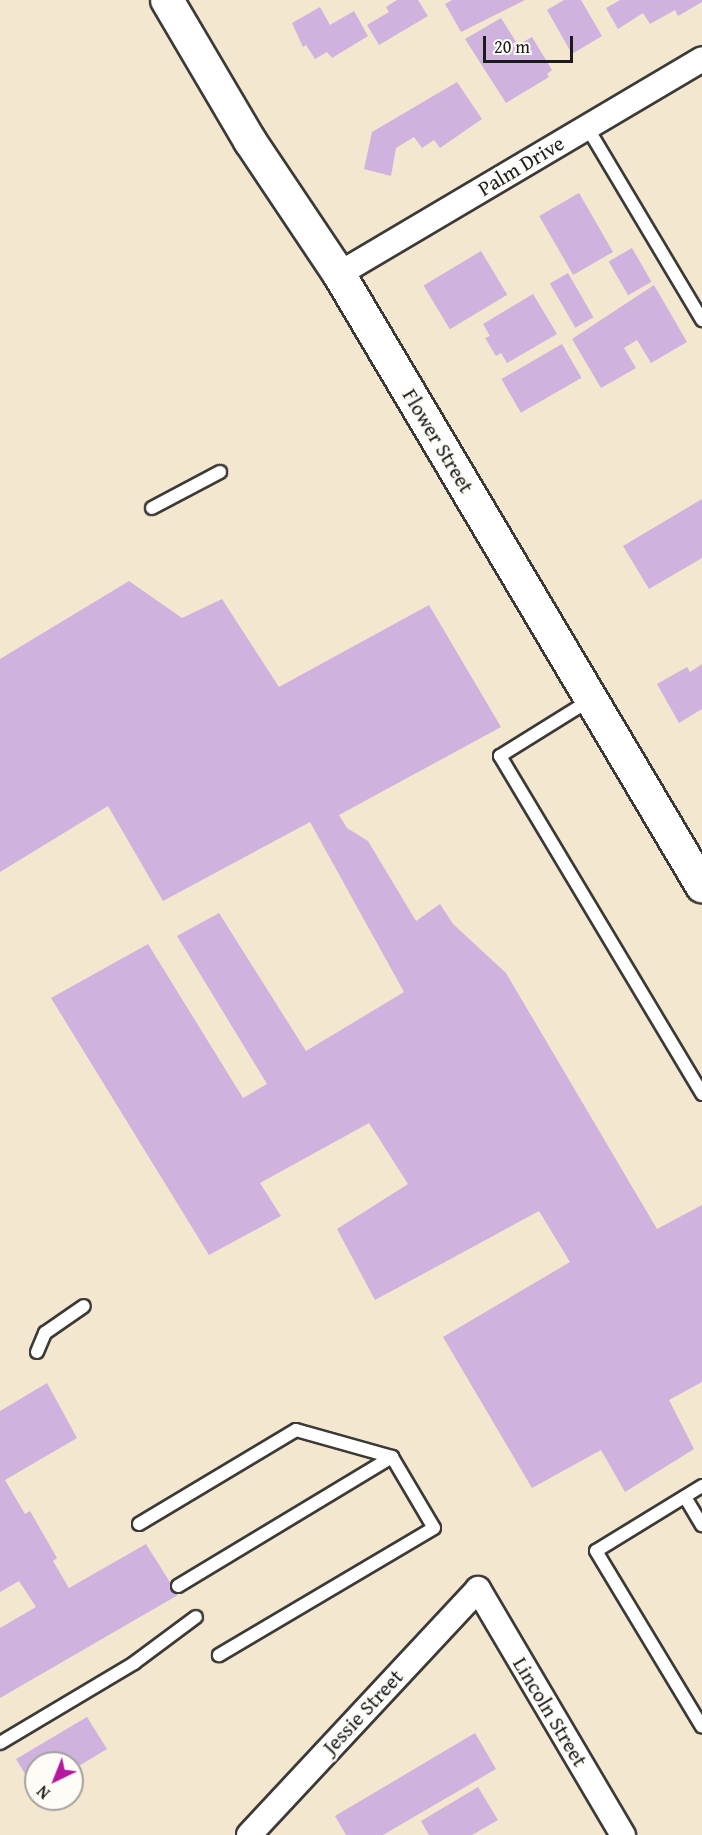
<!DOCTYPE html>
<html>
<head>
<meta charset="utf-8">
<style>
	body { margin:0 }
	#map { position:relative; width:702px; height:1835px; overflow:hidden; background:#f4e7d0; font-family:"Gentium Book Plus",serif }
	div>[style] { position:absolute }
	.building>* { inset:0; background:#cfb2de; transform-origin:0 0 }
	.roads { filter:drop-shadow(2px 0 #3c3a37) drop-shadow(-2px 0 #3c3a37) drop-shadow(0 2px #3c3a37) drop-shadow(0 -2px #3c3a37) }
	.service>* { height:12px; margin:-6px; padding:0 6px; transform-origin:6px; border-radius:6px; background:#fff }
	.minor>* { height:24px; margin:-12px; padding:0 12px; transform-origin:12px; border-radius:12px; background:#fff }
	.tertiary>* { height:32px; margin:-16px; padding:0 16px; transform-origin:16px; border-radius:16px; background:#fff }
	span { translate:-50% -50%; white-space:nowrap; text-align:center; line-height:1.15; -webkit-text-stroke:5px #fdfcf7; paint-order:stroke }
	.street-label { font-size:21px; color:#1c1c1c }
	.north { position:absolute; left:24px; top:1751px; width:60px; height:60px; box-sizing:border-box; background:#fdfcf7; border:2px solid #a3a29f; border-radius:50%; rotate:223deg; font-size:16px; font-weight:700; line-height:24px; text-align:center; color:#1c1c1c }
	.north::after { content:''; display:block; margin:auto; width:21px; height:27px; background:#b5179e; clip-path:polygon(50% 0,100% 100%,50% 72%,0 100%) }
	.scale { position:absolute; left:483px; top:36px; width:90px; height:27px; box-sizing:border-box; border:3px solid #1c1c1c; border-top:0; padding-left:8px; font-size:18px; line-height:21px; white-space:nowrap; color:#1c1c1c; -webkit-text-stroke:4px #fdfcf7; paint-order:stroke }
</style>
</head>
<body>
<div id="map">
	<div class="building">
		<div style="clip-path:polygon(397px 0,418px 0,428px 16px,379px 45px,367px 25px,389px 12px,386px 7px)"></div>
		<div style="clip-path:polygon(452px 0,525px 0,461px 32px,445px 4px)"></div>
		<div style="clip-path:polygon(564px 0,581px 0,602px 36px,572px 54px,547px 10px)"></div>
		<div style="clip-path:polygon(620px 0,702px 0,702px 2px,678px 16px,675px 10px,650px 24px,643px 13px,618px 29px,606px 8px)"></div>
		<div style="clip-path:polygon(320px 7px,330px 25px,354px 11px,368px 36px,332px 58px,327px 52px,315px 59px,306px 45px,303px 47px,292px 23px)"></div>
		<div style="clip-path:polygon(501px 18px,518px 45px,532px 37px,552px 70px,547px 74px,549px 77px,506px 103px,465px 39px)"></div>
		<div style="clip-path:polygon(457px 82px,482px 119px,440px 148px,434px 140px,422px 148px,414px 137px,396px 148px,391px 176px,364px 169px,372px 132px)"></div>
		<div style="left:579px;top:193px;width:68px;height:46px;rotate:60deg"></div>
		<div style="left:632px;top:248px;width:39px;height:27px;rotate:60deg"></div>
		<div style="left:481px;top:251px;width:51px;height:67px;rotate:59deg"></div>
		<div style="left:568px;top:273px;width:51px;height:21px;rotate:60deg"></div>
		<div style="clip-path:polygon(654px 285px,687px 342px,651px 363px,637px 340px,624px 348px,636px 368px,601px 388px,572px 339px)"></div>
		<div style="clip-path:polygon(533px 294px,557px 334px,507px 363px,501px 353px,496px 356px,485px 338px,490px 336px,483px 324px)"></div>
		<div style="left:562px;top:344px;width:39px;height:70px;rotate:60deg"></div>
		<div style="clip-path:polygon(702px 499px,702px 558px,649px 589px,623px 546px)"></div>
		<div style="clip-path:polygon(129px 581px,182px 618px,222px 599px,279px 687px,429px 605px,501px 727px,339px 815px,347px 828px,368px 841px,416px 921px,440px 904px,453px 924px,506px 973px,657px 1229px,702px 1205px,702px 1382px,669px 1400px,694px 1449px,625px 1492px,601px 1450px,532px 1488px,443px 1337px,570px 1262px,539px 1211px,375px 1300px,337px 1229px,408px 1184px,369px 1123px,260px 1183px,281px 1216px,209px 1255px,51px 998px,148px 944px,243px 1098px,267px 1084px,177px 936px,219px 913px,306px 1051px,404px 992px,310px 822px,163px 901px,108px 806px,0 872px,0 659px)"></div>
		<div style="clip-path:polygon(702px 664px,702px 709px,679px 723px,657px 684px,687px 667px,690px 672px)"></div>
		<div style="clip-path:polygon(47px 1383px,77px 1438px,5px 1480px,25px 1514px,30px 1511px,57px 1558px,53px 1561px,69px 1588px,146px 1544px,178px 1595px,0 1698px,0 1628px,36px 1607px,19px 1581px,0 1592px,0 1411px)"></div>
		<div style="clip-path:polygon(87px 1717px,107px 1749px,72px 1770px,72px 1763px,36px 1763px,36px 1792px,16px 1759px)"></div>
		<div style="clip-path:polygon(475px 1733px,496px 1769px,383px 1835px,346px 1835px,335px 1816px)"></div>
		<div style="clip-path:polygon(478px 1787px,498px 1820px,472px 1835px,429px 1835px,421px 1821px)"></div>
	</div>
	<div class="roads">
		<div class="service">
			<div style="left:587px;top:127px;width:225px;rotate:59.2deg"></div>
			<div style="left:152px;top:508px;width:77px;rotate:-27.9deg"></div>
			<div style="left:590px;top:700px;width:106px;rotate:148.1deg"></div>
			<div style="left:500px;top:756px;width:394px;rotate:59.1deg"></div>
			<div style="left:37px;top:1352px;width:21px;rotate:-67deg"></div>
			<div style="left:45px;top:1333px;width:47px;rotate:-34.7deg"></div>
			<div style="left:702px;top:1486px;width:124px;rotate:148.5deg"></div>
			<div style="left:596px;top:1551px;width:205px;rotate:58.9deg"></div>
			<div style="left:685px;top:1497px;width:33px;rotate:59deg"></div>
			<div style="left:139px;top:1524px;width:183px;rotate:-30.9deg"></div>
			<div style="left:296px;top:1430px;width:100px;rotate:15.7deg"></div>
			<div style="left:178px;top:1586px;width:250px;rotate:-31.1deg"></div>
			<div style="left:392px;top:1457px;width:82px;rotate:59.4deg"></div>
			<div style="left:434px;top:1528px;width:250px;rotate:149.4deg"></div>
			<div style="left:0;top:1743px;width:156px;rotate:-30.8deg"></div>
			<div style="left:134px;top:1663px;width:77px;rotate:-36.6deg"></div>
		</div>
		<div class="minor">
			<div style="left:339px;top:274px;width:422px;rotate:-30.6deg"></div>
			<div style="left:249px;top:1835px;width:336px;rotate:-47deg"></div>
			<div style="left:478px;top:1589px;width:286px;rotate:59.5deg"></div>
		</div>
		<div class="tertiary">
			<div style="left:167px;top:0;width:164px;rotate:59.5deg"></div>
			<div style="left:250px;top:141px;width:160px;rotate:56.2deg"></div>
			<div style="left:339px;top:274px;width:712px;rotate:59.33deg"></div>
		</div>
	</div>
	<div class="street-label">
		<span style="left:521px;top:166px;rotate:-31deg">Palm Drive</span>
		<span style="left:438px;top:441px;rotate:59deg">Flower Street</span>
		<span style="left:363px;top:1712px;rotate:-47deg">Jessie Street</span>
		<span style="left:550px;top:1712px;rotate:59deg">Lincoln Street</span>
	</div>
	<div class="north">N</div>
	<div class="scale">20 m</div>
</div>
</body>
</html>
